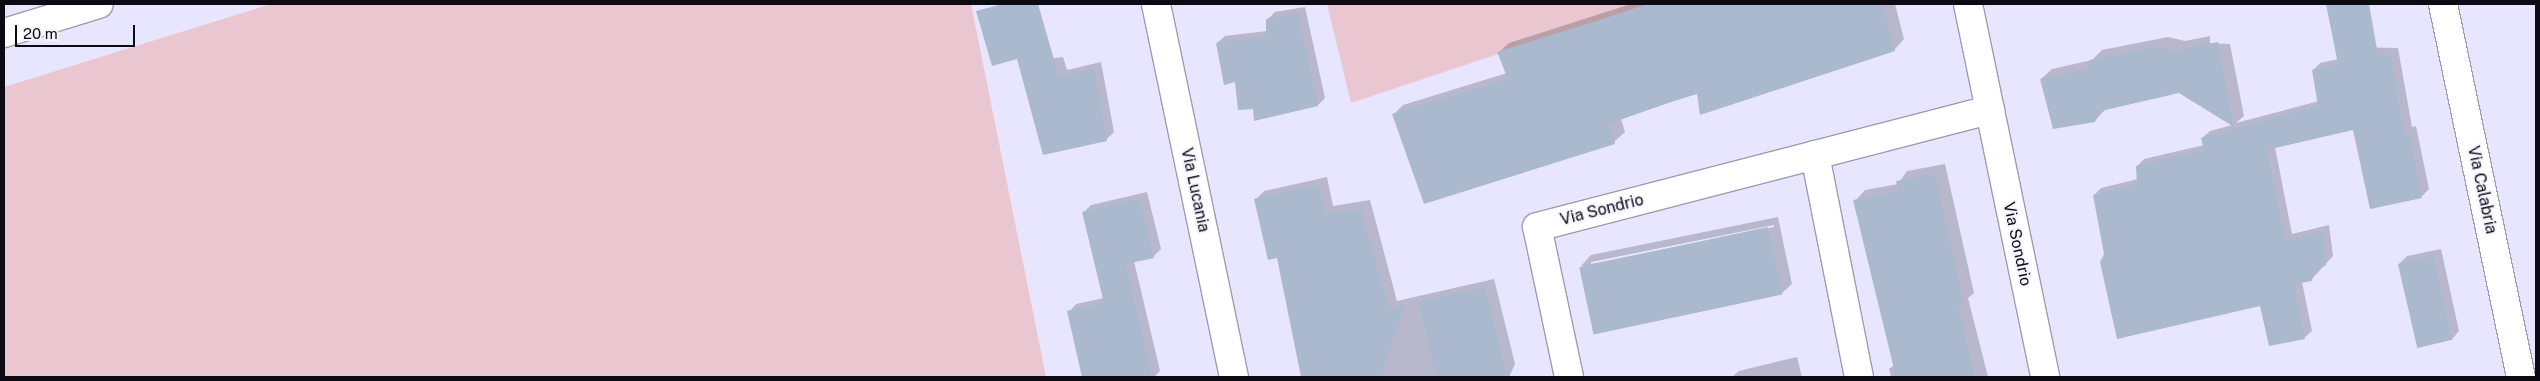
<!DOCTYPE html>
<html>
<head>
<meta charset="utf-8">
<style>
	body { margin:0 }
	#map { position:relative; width:2540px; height:381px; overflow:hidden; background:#e8e5fe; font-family:"Public Sans",sans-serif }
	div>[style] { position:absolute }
	.green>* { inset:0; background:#eac7d0 }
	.shadow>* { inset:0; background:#0003 }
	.building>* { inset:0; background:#abb9ce; transform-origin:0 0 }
	.roads { filter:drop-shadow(1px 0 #9e9bb2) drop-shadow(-1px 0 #9e9bb2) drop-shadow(0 1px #9e9bb2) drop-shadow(0 -1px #9e9bb2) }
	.minor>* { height:28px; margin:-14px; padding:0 14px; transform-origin:14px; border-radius:14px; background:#fff }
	span { translate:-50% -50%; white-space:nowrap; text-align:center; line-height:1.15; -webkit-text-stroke:4px #f5f4fe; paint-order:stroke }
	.street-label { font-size:16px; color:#0c0a12 }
	.frame { position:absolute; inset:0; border:5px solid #0c0a12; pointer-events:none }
	.scale { position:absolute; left:15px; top:25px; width:120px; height:22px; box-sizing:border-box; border:2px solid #0c0a12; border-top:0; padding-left:6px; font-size:15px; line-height:18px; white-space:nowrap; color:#0c0a12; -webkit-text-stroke:4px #f5f4fe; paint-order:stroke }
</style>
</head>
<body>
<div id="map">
	<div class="green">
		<div style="clip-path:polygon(271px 4px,971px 4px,1046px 377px,4px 377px,4px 87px)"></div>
		<div style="clip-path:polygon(1327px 4px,1648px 4px,1351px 103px)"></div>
	</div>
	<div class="shadow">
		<div style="clip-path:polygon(1631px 4px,1895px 4px,1904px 39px,1894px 50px,1698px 93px,1621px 119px,1625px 132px,1614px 142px,1393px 115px,1403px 105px,1507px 73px,1498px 53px,1509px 43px)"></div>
		<div style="clip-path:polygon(1305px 7px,1325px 98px,1318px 105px,1254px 107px,1217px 43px,1225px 36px,1267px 31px,1267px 20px,1275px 12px)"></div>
		<div style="clip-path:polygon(2210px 36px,2210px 43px,2230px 44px,2244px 116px,2236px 123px,2319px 101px,2313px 70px,2320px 63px,2338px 59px,2345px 47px,2398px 48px,2412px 127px,2416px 126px,2429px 189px,2422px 196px,2371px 207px,2354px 129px,2275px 147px,2292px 234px,2329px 225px,2333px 256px,2311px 280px,2302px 282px,2312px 331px,2304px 338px,2260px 305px,2106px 254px,2094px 195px,2101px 188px,2138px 179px,2137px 166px,2144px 159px,2204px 145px,2202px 138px,2210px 131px,2232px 125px,2179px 92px,2106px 109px,2094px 121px,2041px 79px,2052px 69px,2092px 60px,2102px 50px,2168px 37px,2185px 41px)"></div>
		<div style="clip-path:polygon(1063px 57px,1067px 70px,1101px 62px,1114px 132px,1106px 140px,1029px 61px)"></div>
		<div style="clip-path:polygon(1945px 164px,1974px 293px,1968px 298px,1988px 377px,1891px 377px,1889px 369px,1894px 365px,1855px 201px,1865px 190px,1898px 184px,1907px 171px)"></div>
		<div style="clip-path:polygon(1327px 177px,1333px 206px,1370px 200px,1397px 301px,1494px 279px,1515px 364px,1509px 377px,1303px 377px,1278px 257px,1255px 200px,1264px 191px)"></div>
		<div style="clip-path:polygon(1147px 192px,1161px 249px,1153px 257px,1134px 261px,1160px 371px,1154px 377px,1084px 377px,1069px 312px,1076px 304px,1104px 298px,1083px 213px,1091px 205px)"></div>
		<div style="clip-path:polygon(evenodd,1778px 217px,1792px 284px,1781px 294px,1581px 266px,1591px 255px,1778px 217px,1774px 225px,1774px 227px,1591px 264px,1591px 262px,1774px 225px)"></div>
		<div style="clip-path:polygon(2441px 249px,2459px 331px,2452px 339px,2399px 264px,2407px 256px)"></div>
		<div style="clip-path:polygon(1797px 357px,1802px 377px,1732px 377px,1739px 371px)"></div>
	</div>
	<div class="building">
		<div style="clip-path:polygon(1003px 4px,1038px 4px,1059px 77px,1094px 69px,1107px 141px,1043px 155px,1017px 59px,992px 66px,976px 11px)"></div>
		<div style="clip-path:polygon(1651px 4px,1882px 4px,1895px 51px,1700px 115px,1697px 94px,1667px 103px,1609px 124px,1615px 144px,1424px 204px,1392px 114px,1508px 79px,1497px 52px)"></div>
		<div style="clip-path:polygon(2326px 4px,2369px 4px,2378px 55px,2391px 55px,2404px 134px,2409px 133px,2422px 198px,2370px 209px,2353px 130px,2267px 150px,2285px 241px,2322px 232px,2326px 265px,2314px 272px,2312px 281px,2294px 284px,2305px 339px,2269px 346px,2260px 306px,2117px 339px,2100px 262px,2104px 254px,2093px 195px,2137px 184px,2136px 166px,2204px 150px,2201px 138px,2318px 106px,2312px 70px,2338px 64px)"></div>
		<div style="clip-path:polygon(1298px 14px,1318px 106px,1254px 121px,1253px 109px,1238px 110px,1235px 82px,1224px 85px,1216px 43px,1266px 37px,1266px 19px)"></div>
		<div style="clip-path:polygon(2218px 42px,2234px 127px,2179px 93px,2101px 111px,2095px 122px,2053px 129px,2040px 79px,2088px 69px,2090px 60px,2157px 47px,2174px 51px)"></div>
		<div style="clip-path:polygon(1935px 174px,1964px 304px,1958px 306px,1975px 377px,1896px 377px,1853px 200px,1898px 191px,1896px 181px)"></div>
		<div style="clip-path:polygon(1318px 185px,1325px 214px,1361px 209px,1389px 309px,1405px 305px,1381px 377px,1301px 377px,1277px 258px,1268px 260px,1254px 199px)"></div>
		<div style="clip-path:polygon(1140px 199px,1154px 258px,1126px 264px,1152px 377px,1082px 377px,1067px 311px,1104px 303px,1082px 212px)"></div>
		<div style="left:1768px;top:227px;width:69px;height:193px;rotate:78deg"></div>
		<div style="left:2433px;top:256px;width:86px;height:36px;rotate:77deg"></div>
		<div style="clip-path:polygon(1485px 287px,1507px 377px,1436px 377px,1419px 302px)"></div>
	</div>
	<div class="roads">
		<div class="minor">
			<div style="left:1156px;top:4px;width:381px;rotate:78.2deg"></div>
			<div style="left:1968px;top:4px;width:381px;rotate:78.3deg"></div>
			<div style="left:2443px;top:4px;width:381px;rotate:78.2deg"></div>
			<div style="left:4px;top:33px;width:99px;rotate:-17deg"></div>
			<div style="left:1815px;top:155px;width:226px;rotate:78.8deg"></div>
			<div style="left:1569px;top:377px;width:153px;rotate:-102deg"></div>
			<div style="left:1537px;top:227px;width:468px;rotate:-14.5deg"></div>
		</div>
	</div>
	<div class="street-label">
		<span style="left:1195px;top:190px;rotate:78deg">Via Lucania</span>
		<span style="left:2482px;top:190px;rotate:78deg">Via Calabria</span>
		<span style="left:1602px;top:210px;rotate:-14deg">Via Sondrio</span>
		<span style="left:2017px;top:244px;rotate:78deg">Via Sondrio</span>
	</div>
	<div class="frame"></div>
	<div class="scale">20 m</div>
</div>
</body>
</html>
